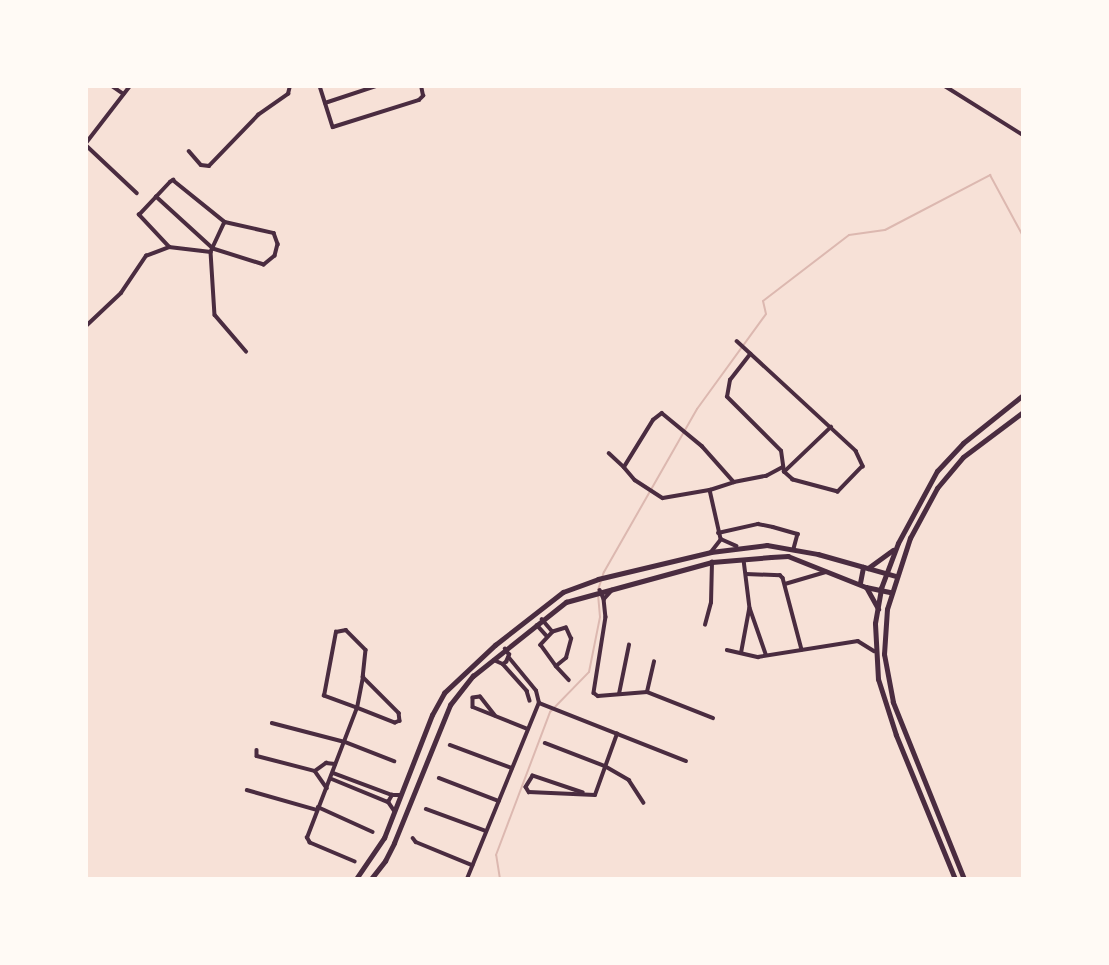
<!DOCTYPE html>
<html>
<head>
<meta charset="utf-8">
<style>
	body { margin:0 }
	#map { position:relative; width:1109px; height:965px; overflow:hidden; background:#f7e1d7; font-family:Literata,serif }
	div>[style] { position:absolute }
	.stream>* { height:2px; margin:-1px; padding:0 1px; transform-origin:1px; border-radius:1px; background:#dcb8b0 }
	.minor>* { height:3.5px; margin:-1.75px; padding:0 1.75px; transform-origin:1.75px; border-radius:1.75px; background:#4a2c40 }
	.tertiary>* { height:4.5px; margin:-2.25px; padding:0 2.25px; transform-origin:2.25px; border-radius:2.25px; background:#4a2c40 }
	.trunk>* { height:5px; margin:-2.5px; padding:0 2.5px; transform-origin:2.5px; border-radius:2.5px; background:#4a2c40 }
	span { translate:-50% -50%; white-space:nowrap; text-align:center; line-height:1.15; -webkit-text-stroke:5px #fffaf5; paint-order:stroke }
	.frame { position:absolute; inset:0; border:88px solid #fffaf5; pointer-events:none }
</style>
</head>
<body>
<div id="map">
	<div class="stream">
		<div style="left:598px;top:590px;width:19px;rotate:-72deg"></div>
		<div style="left:604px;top:572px;width:188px;rotate:-60.3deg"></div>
		<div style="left:697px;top:409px;width:117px;rotate:-54deg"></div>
		<div style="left:766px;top:314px;width:13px;rotate:-103deg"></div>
		<div style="left:763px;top:301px;width:108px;rotate:-37.5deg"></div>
		<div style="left:849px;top:235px;width:36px;rotate:-8deg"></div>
		<div style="left:885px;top:230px;width:119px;rotate:-27.6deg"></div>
		<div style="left:990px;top:175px;width:69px;rotate:61.6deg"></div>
		<div style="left:500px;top:879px;width:24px;rotate:-99deg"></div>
		<div style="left:496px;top:855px;width:153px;rotate:-69.3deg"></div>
		<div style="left:550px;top:712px;width:56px;rotate:-45.7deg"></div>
		<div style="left:589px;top:672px;width:56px;rotate:-78.7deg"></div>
		<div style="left:600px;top:617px;width:21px;rotate:-95deg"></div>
	</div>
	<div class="minor">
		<div style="left:112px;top:86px;width:14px;rotate:34deg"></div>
		<div style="left:320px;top:86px;width:43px;rotate:72.4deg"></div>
		<div style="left:333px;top:127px;width:90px;rotate:-17.4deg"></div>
		<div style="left:419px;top:100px;width:6px;rotate:-45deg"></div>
		<div style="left:423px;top:96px;width:10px;rotate:-101deg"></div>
		<div style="left:945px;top:86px;width:92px;rotate:32.1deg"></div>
		<div style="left:325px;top:103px;width:54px;rotate:-18.4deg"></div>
		<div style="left:86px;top:143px;width:72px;rotate:-52.3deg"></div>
		<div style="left:86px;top:145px;width:70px;rotate:43.3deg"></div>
		<div style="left:189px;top:151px;width:18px;rotate:49deg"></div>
		<div style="left:201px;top:165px;width:8px;rotate:7deg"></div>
		<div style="left:209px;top:166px;width:71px;rotate:-46.1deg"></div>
		<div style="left:258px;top:115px;width:37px;rotate:-35deg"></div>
		<div style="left:288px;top:94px;width:8px;rotate:-76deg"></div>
		<div style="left:225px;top:222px;width:33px;rotate:115deg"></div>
		<div style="left:211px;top:252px;width:63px;rotate:86.4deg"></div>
		<div style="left:215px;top:315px;width:48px;rotate:49.3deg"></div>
		<div style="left:169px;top:247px;width:42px;rotate:6.8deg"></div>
		<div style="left:86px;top:326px;width:48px;rotate:-43.3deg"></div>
		<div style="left:121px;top:293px;width:45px;rotate:-56deg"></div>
		<div style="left:146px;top:256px;width:25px;rotate:-21deg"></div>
		<div style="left:169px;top:247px;width:44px;rotate:-133.2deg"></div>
		<div style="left:139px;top:215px;width:45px;rotate:-46.8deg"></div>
		<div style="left:170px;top:182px;width:4px;rotate:-34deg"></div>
		<div style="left:173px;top:180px;width:67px;rotate:38.9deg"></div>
		<div style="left:225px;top:222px;width:50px;rotate:12.7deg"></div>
		<div style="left:274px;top:233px;width:12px;rotate:70deg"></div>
		<div style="left:278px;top:244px;width:12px;rotate:104deg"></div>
		<div style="left:275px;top:256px;width:14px;rotate:141deg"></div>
		<div style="left:264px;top:265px;width:53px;rotate:-162.6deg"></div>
		<div style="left:213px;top:249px;width:77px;rotate:-137.6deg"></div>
		<div style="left:737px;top:341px;width:162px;rotate:42.7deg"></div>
		<div style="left:856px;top:451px;width:17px;rotate:65deg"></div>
		<div style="left:863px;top:466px;width:36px;rotate:134deg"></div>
		<div style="left:838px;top:492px;width:47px;rotate:-165.1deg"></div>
		<div style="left:793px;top:480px;width:12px;rotate:-138deg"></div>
		<div style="left:784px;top:472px;width:21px;rotate:-98deg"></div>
		<div style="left:781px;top:451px;width:76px;rotate:-135deg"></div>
		<div style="left:727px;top:397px;width:17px;rotate:-80deg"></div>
		<div style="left:730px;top:380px;width:33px;rotate:-52deg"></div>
		<div style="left:609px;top:453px;width:21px;rotate:43deg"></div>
		<div style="left:624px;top:467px;width:55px;rotate:-58.3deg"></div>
		<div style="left:653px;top:420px;width:11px;rotate:-38deg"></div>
		<div style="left:662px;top:413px;width:52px;rotate:39.5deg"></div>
		<div style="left:702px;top:446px;width:48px;rotate:48.4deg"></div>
		<div style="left:734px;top:482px;width:33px;rotate:-11deg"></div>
		<div style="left:766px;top:476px;width:19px;rotate:-28deg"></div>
		<div style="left:624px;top:467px;width:17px;rotate:50deg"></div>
		<div style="left:635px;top:480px;width:33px;rotate:33deg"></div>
		<div style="left:663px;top:498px;width:48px;rotate:-9.7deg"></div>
		<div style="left:710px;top:490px;width:25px;rotate:-18deg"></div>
		<div style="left:784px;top:472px;width:65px;rotate:-43.8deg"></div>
		<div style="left:710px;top:490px;width:50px;rotate:77.3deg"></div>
		<div style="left:718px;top:533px;width:41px;rotate:-12.7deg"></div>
		<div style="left:758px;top:524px;width:15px;rotate:11deg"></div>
		<div style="left:773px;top:527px;width:26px;rotate:16deg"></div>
		<div style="left:798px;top:534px;width:16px;rotate:105deg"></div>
		<div style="left:711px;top:552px;width:16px;rotate:-52deg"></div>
		<div style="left:721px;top:539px;width:17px;rotate:24deg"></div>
		<div style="left:744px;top:560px;width:48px;rotate:82.9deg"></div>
		<div style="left:750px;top:608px;width:49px;rotate:70.8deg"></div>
		<div style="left:746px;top:574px;width:34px;rotate:2deg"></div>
		<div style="left:780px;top:575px;width:4px;rotate:45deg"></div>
		<div style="left:783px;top:578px;width:74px;rotate:75.2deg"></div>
		<div style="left:785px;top:584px;width:43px;rotate:-16.3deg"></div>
		<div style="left:600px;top:590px;width:10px;rotate:66deg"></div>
		<div style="left:604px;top:599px;width:12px;rotate:-48deg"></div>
		<div style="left:604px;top:599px;width:18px;rotate:84deg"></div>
		<div style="left:606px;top:617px;width:77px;rotate:99deg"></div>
		<div style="left:594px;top:693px;width:5px;rotate:37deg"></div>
		<div style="left:598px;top:696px;width:49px;rotate:-4.7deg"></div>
		<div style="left:647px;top:692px;width:71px;rotate:21.5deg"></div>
		<div style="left:542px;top:619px;width:16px;rotate:50deg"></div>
		<div style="left:537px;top:625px;width:15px;rotate:48deg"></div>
		<div style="left:705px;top:625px;width:23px;rotate:-75deg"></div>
		<div style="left:711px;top:603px;width:41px;rotate:-88.6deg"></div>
		<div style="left:727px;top:650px;width:32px;rotate:13deg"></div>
		<div style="left:758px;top:657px;width:101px;rotate:-9.1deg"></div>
		<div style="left:858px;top:641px;width:19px;rotate:32deg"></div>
		<div style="left:741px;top:653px;width:44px;rotate:-79.5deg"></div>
		<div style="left:494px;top:660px;width:10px;rotate:24deg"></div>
		<div style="left:503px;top:664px;width:4px;rotate:-34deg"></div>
		<div style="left:506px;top:662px;width:8px;rotate:-67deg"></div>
		<div style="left:509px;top:655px;width:7px;rotate:-124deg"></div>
		<div style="left:503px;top:664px;width:36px;rotate:48deg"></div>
		<div style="left:527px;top:691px;width:10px;rotate:73deg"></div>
		<div style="left:556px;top:666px;width:13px;rotate:-39deg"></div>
		<div style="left:566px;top:658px;width:20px;rotate:-75deg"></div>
		<div style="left:571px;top:639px;width:12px;rotate:-114deg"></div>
		<div style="left:566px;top:628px;width:14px;rotate:163deg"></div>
		<div style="left:553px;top:632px;width:18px;rotate:133deg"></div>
		<div style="left:541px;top:645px;width:26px;rotate:54deg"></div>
		<div style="left:556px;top:666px;width:19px;rotate:47deg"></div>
		<div style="left:647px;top:692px;width:31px;rotate:-77deg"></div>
		<div style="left:619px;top:694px;width:50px;rotate:-78.5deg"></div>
		<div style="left:539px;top:703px;width:158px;rotate:21.5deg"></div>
		<div style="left:495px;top:716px;width:24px;rotate:-128deg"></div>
		<div style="left:480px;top:697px;width:7px;rotate:172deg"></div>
		<div style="left:473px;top:698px;width:9px;rotate:90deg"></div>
		<div style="left:473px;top:707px;width:59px;rotate:21.8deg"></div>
		<div style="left:272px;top:723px;width:75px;rotate:14.6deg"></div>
		<div style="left:345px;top:742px;width:53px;rotate:21.2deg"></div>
		<div style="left:545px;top:743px;width:64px;rotate:21deg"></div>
		<div style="left:605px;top:766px;width:28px;rotate:30deg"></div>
		<div style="left:629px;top:780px;width:27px;rotate:57deg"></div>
		<div style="left:450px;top:745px;width:66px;rotate:20.4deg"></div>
		<div style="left:257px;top:750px;width:6px;rotate:90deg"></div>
		<div style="left:257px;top:756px;width:60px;rotate:14.5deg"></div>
		<div style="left:315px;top:771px;width:14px;rotate:-36deg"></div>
		<div style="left:326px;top:763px;width:9px;rotate:6deg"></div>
		<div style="left:315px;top:771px;width:21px;rotate:55deg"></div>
		<div style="left:333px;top:773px;width:63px;rotate:20.4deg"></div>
		<div style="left:439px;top:778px;width:64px;rotate:21deg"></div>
		<div style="left:332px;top:779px;width:61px;rotate:22.3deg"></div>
		<div style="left:247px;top:790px;width:73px;rotate:15.9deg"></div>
		<div style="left:583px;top:793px;width:53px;rotate:-161.2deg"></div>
		<div style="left:533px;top:776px;width:13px;rotate:122deg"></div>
		<div style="left:526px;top:787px;width:6px;rotate:59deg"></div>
		<div style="left:529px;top:792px;width:66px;rotate:2.6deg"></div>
		<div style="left:595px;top:795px;width:65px;rotate:-70.2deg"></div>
		<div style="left:318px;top:807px;width:60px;rotate:24.4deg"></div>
		<div style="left:426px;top:809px;width:64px;rotate:20.1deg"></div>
		<div style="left:394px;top:811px;width:11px;rotate:-124deg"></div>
		<div style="left:388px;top:802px;width:8px;rotate:-60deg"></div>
		<div style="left:392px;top:795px;width:9px"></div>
		<div style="left:413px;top:838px;width:5px;rotate:53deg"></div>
		<div style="left:416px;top:842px;width:61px;rotate:22.3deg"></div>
		<div style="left:355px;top:862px;width:49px;rotate:-157.1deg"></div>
		<div style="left:310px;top:843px;width:6px;rotate:-121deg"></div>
		<div style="left:307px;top:838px;width:139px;rotate:-69deg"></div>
		<div style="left:357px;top:708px;width:35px;rotate:-160deg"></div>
		<div style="left:324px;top:696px;width:65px;rotate:-79.4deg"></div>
		<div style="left:336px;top:632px;width:10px;rotate:-11deg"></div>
		<div style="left:346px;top:630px;width:28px;rotate:45deg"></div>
		<div style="left:366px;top:650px;width:27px;rotate:96deg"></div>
		<div style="left:363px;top:677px;width:51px;rotate:45deg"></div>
		<div style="left:399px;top:713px;width:8px;rotate:83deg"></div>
		<div style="left:400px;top:721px;width:5px;rotate:158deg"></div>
		<div style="left:395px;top:723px;width:41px;rotate:-158.5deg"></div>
		<div style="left:357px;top:708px;width:32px;rotate:-79deg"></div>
		<div style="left:394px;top:879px;width:11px"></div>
		<div style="left:467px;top:879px;width:190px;rotate:-67.8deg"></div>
		<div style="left:539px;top:703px;width:12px;rotate:-104deg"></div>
		<div style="left:536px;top:691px;width:43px;rotate:-129.3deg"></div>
	</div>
	<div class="tertiary">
		<div style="left:860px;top:583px;width:16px;rotate:-79deg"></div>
		<div style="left:356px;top:879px;width:50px;rotate:-55.7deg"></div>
		<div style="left:384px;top:838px;width:132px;rotate:-68.7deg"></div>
		<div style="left:432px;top:715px;width:25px;rotate:-61deg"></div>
		<div style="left:444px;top:693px;width:70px;rotate:-43.3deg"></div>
		<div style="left:495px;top:645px;width:86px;rotate:-37.9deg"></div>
		<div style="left:563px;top:592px;width:37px;rotate:-20deg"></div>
		<div style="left:598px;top:579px;width:116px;rotate:-13.4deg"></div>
		<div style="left:711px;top:552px;width:56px;rotate:-7.1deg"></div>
		<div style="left:767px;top:545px;width:52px;rotate:10deg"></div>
		<div style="left:818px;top:554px;width:81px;rotate:15.8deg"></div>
		<div style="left:371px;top:879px;width:23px;rotate:-52deg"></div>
		<div style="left:385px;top:861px;width:20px;rotate:-63deg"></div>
		<div style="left:394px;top:843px;width:149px;rotate:-67.9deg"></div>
		<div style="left:450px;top:705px;width:37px;rotate:-52deg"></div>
		<div style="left:473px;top:676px;width:119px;rotate:-38.5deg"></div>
		<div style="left:566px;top:602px;width:151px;rotate:-15.3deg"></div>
		<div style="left:712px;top:562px;width:59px;rotate:-4.8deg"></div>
		<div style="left:771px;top:557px;width:17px;rotate:-3deg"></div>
		<div style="left:788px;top:556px;width:84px;rotate:21.7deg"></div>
		<div style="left:866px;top:587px;width:25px;rotate:12deg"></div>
	</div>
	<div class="trunk">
		<div style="left:868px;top:568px;width:31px;rotate:-36deg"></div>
		<div style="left:866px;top:587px;width:25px;rotate:61deg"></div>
		<div style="left:955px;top:879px;width:156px;rotate:-112.3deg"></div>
		<div style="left:896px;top:735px;width:59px;rotate:-107.8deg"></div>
		<div style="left:878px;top:679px;width:56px;rotate:-93.1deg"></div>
		<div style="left:875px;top:623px;width:36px;rotate:-80deg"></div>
		<div style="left:881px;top:588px;width:48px;rotate:-69.3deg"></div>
		<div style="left:898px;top:543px;width:82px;rotate:-61.6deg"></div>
		<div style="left:937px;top:471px;width:38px;rotate:-47deg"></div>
		<div style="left:963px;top:443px;width:77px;rotate:-38.7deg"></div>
		<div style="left:964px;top:879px;width:191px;rotate:-111.9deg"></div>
		<div style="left:893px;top:702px;width:49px;rotate:-100.6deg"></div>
		<div style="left:884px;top:654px;width:45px;rotate:-86.2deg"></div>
		<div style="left:887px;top:609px;width:75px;rotate:-72.1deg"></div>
		<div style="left:910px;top:538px;width:57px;rotate:-61.6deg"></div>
		<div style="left:937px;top:488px;width:40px;rotate:-50deg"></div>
		<div style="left:963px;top:457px;width:75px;rotate:-36.9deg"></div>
	</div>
	<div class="frame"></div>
</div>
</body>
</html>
